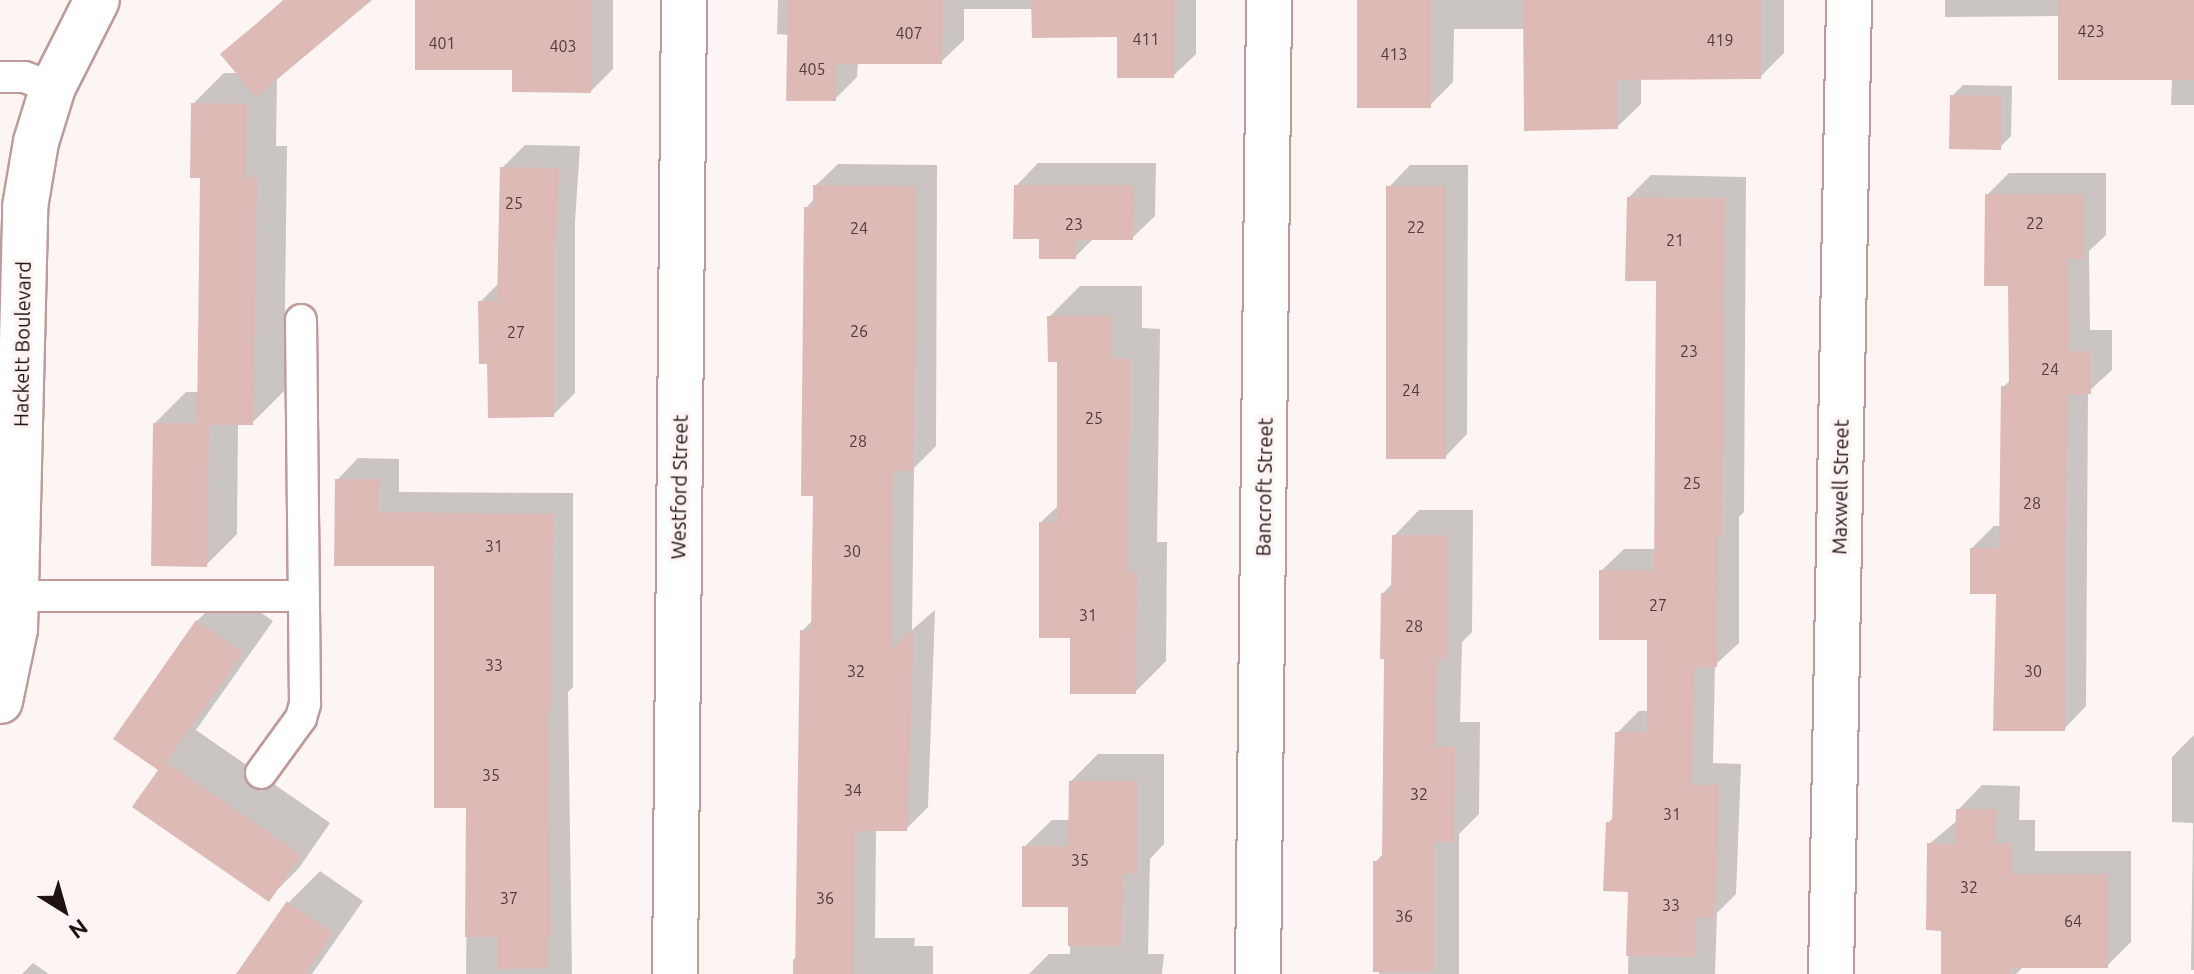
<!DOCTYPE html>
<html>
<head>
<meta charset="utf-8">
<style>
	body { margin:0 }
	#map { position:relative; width:2194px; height:974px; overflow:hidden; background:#fdf5f4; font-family:Ubuntu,sans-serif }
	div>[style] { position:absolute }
	.shadow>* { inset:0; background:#0003 }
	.building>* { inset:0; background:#debab7; transform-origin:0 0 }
	.roads { filter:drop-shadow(2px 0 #be9b98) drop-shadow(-2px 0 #be9b98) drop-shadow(0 2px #be9b98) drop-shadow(0 -2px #be9b98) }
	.service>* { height:30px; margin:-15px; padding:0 15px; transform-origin:15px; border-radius:15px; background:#fff }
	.minor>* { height:44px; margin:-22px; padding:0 22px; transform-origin:22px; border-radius:22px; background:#fff }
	span { translate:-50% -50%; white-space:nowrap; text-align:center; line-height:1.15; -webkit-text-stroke:7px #fdf5f4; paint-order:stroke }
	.number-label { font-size:16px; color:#4f3c3a }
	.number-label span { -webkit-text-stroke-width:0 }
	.street-label { font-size:20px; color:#1f1211 }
	.north { position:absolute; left:24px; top:870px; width:80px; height:80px; -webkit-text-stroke:6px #fdf5f4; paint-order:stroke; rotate:143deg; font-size:22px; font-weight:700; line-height:32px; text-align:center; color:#1f1211 }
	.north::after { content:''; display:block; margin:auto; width:28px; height:36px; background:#1f1211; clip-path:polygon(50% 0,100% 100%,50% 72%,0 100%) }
</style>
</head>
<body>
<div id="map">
	<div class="shadow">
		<div style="clip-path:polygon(283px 0,369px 0,277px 77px,276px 146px,287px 146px,284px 391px,252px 423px,238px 423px,237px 534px,206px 565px,155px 423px,186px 392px,200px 392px,202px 176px,193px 104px,224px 73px,238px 73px,223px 54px)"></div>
		<div style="clip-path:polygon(417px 0,613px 0,613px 69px,591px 91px,514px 68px)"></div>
		<div style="clip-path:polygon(778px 0,1196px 0,1196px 54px,1173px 76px,1119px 35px,1033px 9px,964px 9px,964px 40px,941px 62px,858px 62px,857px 77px,835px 99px,789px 35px,777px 34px)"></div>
		<div style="clip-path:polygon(1359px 0,1784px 0,1784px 53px,1760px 77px,1641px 78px,1641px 104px,1617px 127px,1525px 29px,1454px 29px,1453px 82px,1429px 106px)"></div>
		<div style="clip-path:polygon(1945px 0,2194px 0,2194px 105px,2171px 105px,2172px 77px,2060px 16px,1945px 17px)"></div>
		<div style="clip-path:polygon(1963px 85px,2012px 86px,2011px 136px,2000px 147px,1952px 96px)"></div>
		<div style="clip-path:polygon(525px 145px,580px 146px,575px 222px,575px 393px,553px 415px,489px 362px,480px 302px,500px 282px,502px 168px)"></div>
		<div style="clip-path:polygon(1038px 163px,1156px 163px,1155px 216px,1132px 238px,1094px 238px,1075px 257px,1041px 237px,1016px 186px)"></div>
		<div style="clip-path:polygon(838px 164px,937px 165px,936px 446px,914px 468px,912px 630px,935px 610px,928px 807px,906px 829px,876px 829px,875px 938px,915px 938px,914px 946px,933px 946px,933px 974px,793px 974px,793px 960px,798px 956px,802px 631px,813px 620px,815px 494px,806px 208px,815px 198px,815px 186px)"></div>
		<div style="clip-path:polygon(1410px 165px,1468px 165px,1467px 434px,1445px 457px,1388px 188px)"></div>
		<div style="clip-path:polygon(2009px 173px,2106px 173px,2106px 235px,2089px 251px,2090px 330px,2112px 330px,2112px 370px,2088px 392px,2086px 706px,2064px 729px,1998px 592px,1972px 548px,1994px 526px,2001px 526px,2003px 387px,2011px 380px,2010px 284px,1987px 195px)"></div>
		<div style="clip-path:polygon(1651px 175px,1746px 177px,1744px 512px,1739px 517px,1739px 643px,1715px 665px,1713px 763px,1741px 764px,1736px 894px,1717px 913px,1715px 974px,1628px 974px,1630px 890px,1608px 823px,1615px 816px,1617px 733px,1639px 711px,1649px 711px,1649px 638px,1601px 571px,1624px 549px,1656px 549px,1658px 279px,1629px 197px)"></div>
		<div style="clip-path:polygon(1080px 286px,1142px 286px,1142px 328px,1160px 329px,1157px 542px,1167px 542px,1166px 661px,1135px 692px,1072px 636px,1041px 522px,1059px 505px,1059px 360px,1049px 317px)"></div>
		<div style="clip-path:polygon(358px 458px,399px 459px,399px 492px,573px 493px,573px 687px,568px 692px,572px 974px,466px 974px,468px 806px,436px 564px,337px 480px)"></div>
		<div style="clip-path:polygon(1419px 510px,1473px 510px,1472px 632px,1462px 642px,1460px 722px,1480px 722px,1479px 814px,1459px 834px,1459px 974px,1379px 974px,1375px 862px,1384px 853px,1386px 657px,1383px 593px,1393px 583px,1394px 536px)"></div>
		<div style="clip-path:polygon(228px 590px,273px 621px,196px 730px,330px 823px,299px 868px,268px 899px,160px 769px,197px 621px)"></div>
		<div style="clip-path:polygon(2194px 735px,2194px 970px,2191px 970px,2193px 823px,2172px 822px,2172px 757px)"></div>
		<div style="clip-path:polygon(1098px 754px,1164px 754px,1164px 844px,1150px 859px,1148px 954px,1164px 954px,1162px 974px,1029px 974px,1049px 954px,1070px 954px,1070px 905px,1024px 847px,1052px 820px,1071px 820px,1071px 781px)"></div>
		<div style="clip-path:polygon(1982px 785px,2020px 786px,2019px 820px,2035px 820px,2035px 851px,2131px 851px,2131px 942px,2107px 966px,2024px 966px,2016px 974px,1943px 974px,1943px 929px,1929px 844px,1958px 820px,1958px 810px)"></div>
		<div style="clip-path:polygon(320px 871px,363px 901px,312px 974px,239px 974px,289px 902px)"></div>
		<div style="clip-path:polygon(33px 963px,49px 974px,22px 974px)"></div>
	</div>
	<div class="building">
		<div style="clip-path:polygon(285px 0,372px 0,256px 97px,220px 54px)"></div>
		<div style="clip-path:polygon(415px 0,592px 0,591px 93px,512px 92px,512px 70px,415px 70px)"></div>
		<div style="clip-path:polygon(788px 0,943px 0,942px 64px,836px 64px,836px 101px,786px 101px)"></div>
		<div style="clip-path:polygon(1031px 0,1175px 0,1174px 78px,1117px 78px,1117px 37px,1032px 38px)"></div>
		<div style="left:1357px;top:0;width:74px;height:108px"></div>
		<div style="clip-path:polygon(1523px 0,1761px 0,1761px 79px,1618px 80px,1618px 129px,1524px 131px)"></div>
		<div style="left:2058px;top:0;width:136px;height:80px"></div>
		<div style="left:1950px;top:95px;width:52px;height:54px;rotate:1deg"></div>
		<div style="clip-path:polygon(191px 103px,247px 104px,246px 177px,257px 177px,253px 425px,209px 425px,207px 567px,151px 566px,153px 423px,197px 423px,200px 178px,190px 178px)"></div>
		<div style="clip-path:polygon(500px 167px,559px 168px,556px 243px,554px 243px,554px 417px,488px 418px,487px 364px,479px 364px,478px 301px,497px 301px)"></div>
		<div style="clip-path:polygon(813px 185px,916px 186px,914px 471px,893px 471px,891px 649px,914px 629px,907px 831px,855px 831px,854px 974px,795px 974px,800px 630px,811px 631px,813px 496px,801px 496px,804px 207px,813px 207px)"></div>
		<div style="clip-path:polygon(1014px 185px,1134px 185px,1133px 240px,1076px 240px,1076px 259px,1039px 259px,1039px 239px,1013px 239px)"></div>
		<div style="left:1446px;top:186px;width:273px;height:60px;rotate:90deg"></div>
		<div style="clip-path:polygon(1985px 194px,2084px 194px,2084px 259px,2068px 259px,2069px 351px,2090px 351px,2091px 394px,2067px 395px,2065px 731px,1993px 731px,1996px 594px,1970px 594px,1970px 548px,1999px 548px,2001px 386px,2009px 386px,2008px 286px,1984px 286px)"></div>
		<div style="clip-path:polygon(1627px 197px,1725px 198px,1722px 537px,1718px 537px,1717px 667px,1694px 668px,1692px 785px,1719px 785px,1718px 844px,1714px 918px,1696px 918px,1695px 957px,1626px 956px,1628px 892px,1603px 891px,1606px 822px,1612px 822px,1615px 732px,1647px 732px,1647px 640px,1599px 640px,1599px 570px,1654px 570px,1656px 281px,1625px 281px)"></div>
		<div style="clip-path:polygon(1047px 316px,1112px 316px,1112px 358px,1130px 359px,1127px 572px,1137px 572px,1136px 694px,1070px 694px,1070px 638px,1039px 638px,1039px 522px,1057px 522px,1057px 362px,1048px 362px)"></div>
		<div style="clip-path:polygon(335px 479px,379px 479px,378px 512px,553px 514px,552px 711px,548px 710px,551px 936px,547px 937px,547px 968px,498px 969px,498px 937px,465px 937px,466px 808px,434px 808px,434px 566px,334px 566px)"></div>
		<div style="clip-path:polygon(1392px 535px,1448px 535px,1447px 659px,1437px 659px,1435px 747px,1455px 747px,1454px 842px,1434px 842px,1434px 972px,1373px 972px,1373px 861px,1382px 861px,1384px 659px,1380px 659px,1381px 593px,1391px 593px)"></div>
		<div style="clip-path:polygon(196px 620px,243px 653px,166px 762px,301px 855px,269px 902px,132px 807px,158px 770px,113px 739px)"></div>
		<div style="clip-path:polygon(1069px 781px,1138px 781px,1138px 874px,1123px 874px,1122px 946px,1068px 946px,1068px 907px,1022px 907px,1022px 846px,1068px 846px)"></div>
		<div style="clip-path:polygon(1956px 809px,1997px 809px,1995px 843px,2012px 843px,2011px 874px,2108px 874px,2108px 968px,2010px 968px,2010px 974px,1941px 974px,1941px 931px,1926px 930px,1927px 843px,1955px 844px)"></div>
		<div style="clip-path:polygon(287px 901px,333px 933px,305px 974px,236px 974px)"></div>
	</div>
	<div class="roads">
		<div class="service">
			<div style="left:0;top:77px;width:24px"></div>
			<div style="left:24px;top:77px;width:31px;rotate:19deg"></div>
			<div style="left:15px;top:596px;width:289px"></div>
			<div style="left:261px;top:773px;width:68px;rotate:-54deg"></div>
			<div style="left:301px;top:718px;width:15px;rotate:-74deg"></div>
			<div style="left:305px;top:704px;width:384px;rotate:-90.6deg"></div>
		</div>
		<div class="minor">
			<div style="left:0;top:701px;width:74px;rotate:-78.2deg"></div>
			<div style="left:15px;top:629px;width:422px;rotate:-88.6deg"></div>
			<div style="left:25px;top:207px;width:66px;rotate:-80.4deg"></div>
			<div style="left:36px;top:142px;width:58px;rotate:-72.8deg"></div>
			<div style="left:53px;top:87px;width:97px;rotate:-63.2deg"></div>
			<div style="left:675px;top:974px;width:974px;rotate:-89.47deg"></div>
			<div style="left:1258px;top:974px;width:974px;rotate:-89.35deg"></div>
			<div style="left:1831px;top:974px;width:974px;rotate:-88.94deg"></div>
		</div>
	</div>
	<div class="number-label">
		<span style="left:2091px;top:31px">423</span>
		<span style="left:909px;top:33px">407</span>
		<span style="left:1146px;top:39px">411</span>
		<span style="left:1720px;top:40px">419</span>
		<span style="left:442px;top:43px">401</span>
		<span style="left:563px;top:46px">403</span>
		<span style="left:1394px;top:54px">413</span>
		<span style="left:812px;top:69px">405</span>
		<span style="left:514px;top:203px">25</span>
		<span style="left:2035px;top:223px">22</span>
		<span style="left:1074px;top:224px">23</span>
		<span style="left:1416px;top:227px">22</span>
		<span style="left:859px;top:228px">24</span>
		<span style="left:1675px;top:240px">21</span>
		<span style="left:859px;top:331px">26</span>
		<span style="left:516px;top:332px">27</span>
		<span style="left:1689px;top:351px">23</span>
		<span style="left:2050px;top:369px">24</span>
		<span style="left:1411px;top:390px">24</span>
		<span style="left:1094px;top:418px">25</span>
		<span style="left:858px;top:441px">28</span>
		<span style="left:1692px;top:483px">25</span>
		<span style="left:2032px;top:503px">28</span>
		<span style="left:494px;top:546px">31</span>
		<span style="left:852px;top:551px">30</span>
		<span style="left:1658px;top:605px">27</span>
		<span style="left:1088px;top:615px">31</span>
		<span style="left:1414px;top:626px">28</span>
		<span style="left:494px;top:665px">33</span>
		<span style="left:856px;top:671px">32</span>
		<span style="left:2033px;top:671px">30</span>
		<span style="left:491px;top:775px">35</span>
		<span style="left:853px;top:790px">34</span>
		<span style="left:1419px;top:794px">32</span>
		<span style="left:1672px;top:814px">31</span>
		<span style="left:1080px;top:860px">35</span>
		<span style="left:1969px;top:887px">32</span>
		<span style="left:509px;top:898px">37</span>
		<span style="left:825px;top:898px">36</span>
		<span style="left:1671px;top:905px">33</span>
		<span style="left:1404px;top:916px">36</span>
		<span style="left:2073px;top:921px">64</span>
	</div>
	<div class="street-label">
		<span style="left:22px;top:344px;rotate:-89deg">Hackett Boulevard</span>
		<span style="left:679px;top:487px;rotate:-89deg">Westford Street</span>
		<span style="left:1264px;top:487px;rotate:-89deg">Bancroft Street</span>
		<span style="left:1840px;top:487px;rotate:-89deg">Maxwell Street</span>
	</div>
	<div class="north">N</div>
</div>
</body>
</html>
